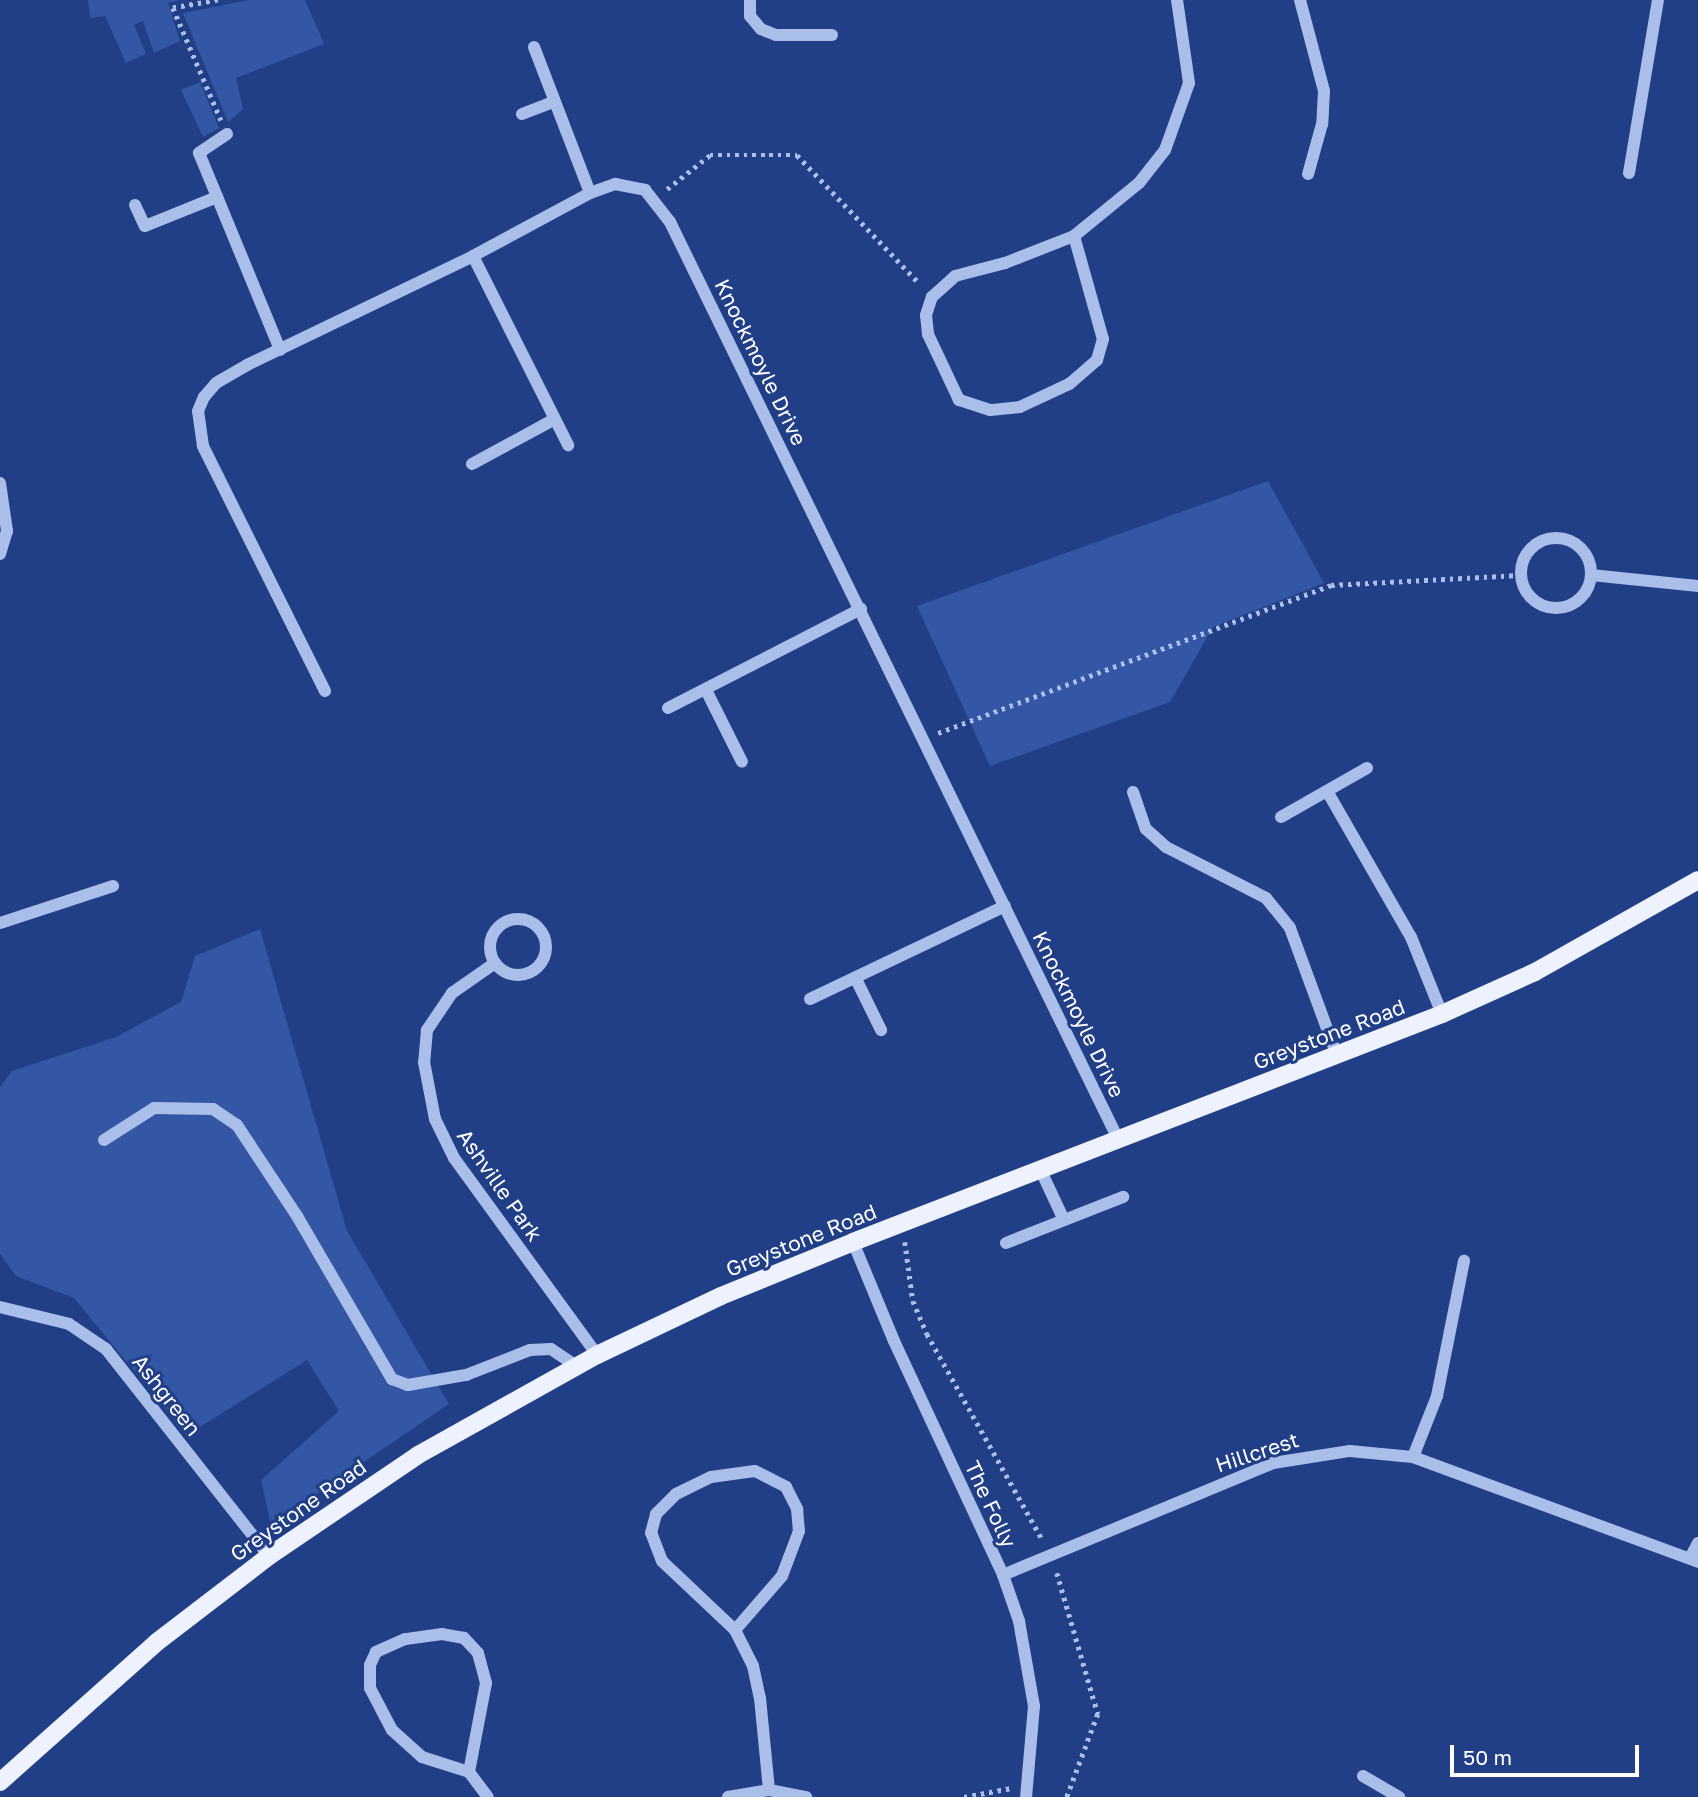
<!DOCTYPE html>
<html>
<head>
<meta charset="utf-8">
<style>
	body { margin:0 }
	#map { position:relative; width:1698px; height:1797px; overflow:hidden; background:#203f87; font-family:"Golos Text",sans-serif }
	div>[style] { position:absolute }
	.green>* { inset:0; background:#3357a5 }
	.path>* { height:4.5px; margin-top:-2.25px; transform-origin:0; background:repeating-linear-gradient(90deg,#aabeea 0 3.5px,transparent 0 8.5px) }
	.minor>* { height:12px; margin:-6px; padding:0 6px; transform-origin:6px; border-radius:6px; background:#aabeea }
	.minor>.ring { margin:-6px; padding:0; box-sizing:content-box; background:none; border:12px solid #aabeea; border-radius:50% }
	.major>* { height:18px; margin:-9px; padding:0 9px; transform-origin:9px; border-radius:9px; background:#eef2fe }
	span { translate:-50% -50%; white-space:nowrap; text-align:center; line-height:1.15; -webkit-text-stroke:6px #203f87; paint-order:stroke }
	.street-label { font-size:21px; color:#fff }
	.scale { position:absolute; left:1450px; top:1745px; width:189px; height:32px; box-sizing:border-box; border:4px solid #fff; border-top:0; padding-left:9px; font-size:21px; line-height:24px; white-space:nowrap; color:#fff; -webkit-text-stroke:5px #203f87; paint-order:stroke }
</style>
</head>
<body>
<div id="map">
	<div class="green">
		<div style="clip-path:polygon(88px 0,181px 0,168px 3px,180px 41px,154px 53px,143px 21px,134px 25px,146px 54px,126px 63px,105px 16px,90px 18px)"></div>
		<div style="clip-path:polygon(250px 0,305px 0,324px 44px,236px 78px,243px 109px,228px 122px,183px 13px)"></div>
		<div style="clip-path:polygon(200px 82px,219px 128px,203px 137px,181px 90px)"></div>
		<div style="clip-path:polygon(1268px 481px,1324px 583px,1213px 627px,1170px 702px,990px 766px,917px 606px)"></div>
		<div style="clip-path:polygon(260px 929px,347px 1231px,449px 1404px,271px 1525px,261px 1480px,339px 1411px,307px 1360px,187px 1435px,74px 1298px,16px 1276px,0 1254px,0 1087px,12px 1071px,116px 1037px,181px 1002px,195px 956px)"></div>
	</div>
	<div class="path">
		<div style="left:218px;top:0;width:46px;rotate:169.9deg"></div>
		<div style="left:173px;top:8px;width:122px;rotate:66.8deg"></div>
		<div style="left:667px;top:189px;width:55px;rotate:-38.3deg"></div>
		<div style="left:710px;top:155px;width:87px"></div>
		<div style="left:797px;top:155px;width:178px;rotate:46.4deg"></div>
		<div style="left:938px;top:733px;width:420px;rotate:-20.6deg"></div>
		<div style="left:1331px;top:585px;width:189px;rotate:-3deg"></div>
		<div style="left:905px;top:1242px;width:60px;rotate:82.3deg"></div>
		<div style="left:913px;top:1301px;width:36px;rotate:67deg"></div>
		<div style="left:927px;top:1334px;width:235px;rotate:60.7deg"></div>
		<div style="left:1057px;top:1573px;width:147px;rotate:73.8deg"></div>
		<div style="left:1098px;top:1714px;width:89px;rotate:110.5deg"></div>
		<div style="left:964px;top:1797px;width:48px;rotate:-10.8deg"></div>
	</div>
	<div class="minor">
		<div style="left:750px;top:0;width:16px;rotate:90deg"></div>
		<div style="left:750px;top:16px;width:17px;rotate:50deg"></div>
		<div style="left:761px;top:29px;width:16px;rotate:22deg"></div>
		<div style="left:776px;top:35px;width:56px"></div>
		<div style="left:1300px;top:0;width:94px;rotate:75.2deg"></div>
		<div style="left:1324px;top:91px;width:33px;rotate:93deg"></div>
		<div style="left:1322px;top:124px;width:52px;rotate:105.6deg"></div>
		<div style="left:534px;top:47px;width:156px;rotate:69deg"></div>
		<div style="left:522px;top:114px;width:33px;rotate:-21deg"></div>
		<div style="left:227px;top:134px;width:34px;rotate:146deg"></div>
		<div style="left:199px;top:153px;width:213px;rotate:67.6deg"></div>
		<div style="left:1629px;top:173px;width:175px;rotate:-80.5deg"></div>
		<div style="left:135px;top:205px;width:23px;rotate:65deg"></div>
		<div style="left:145px;top:226px;width:78px;rotate:-21.9deg"></div>
		<div style="left:1074px;top:236px;width:107px;rotate:74.3deg"></div>
		<div style="left:1103px;top:339px;width:22px;rotate:106deg"></div>
		<div style="left:1097px;top:360px;width:37px;rotate:139deg"></div>
		<div style="left:1069px;top:384px;width:54px;rotate:154.9deg"></div>
		<div style="left:1020px;top:407px;width:30px;rotate:174deg"></div>
		<div style="left:990px;top:410px;width:33px;rotate:-162deg"></div>
		<div style="left:959px;top:400px;width:73px;rotate:-115.2deg"></div>
		<div style="left:928px;top:334px;width:19px;rotate:-96deg"></div>
		<div style="left:926px;top:315px;width:19px;rotate:-72deg"></div>
		<div style="left:932px;top:297px;width:31px;rotate:-42deg"></div>
		<div style="left:955px;top:276px;width:52px;rotate:-14.6deg"></div>
		<div style="left:1005px;top:263px;width:74px;rotate:-21.4deg"></div>
		<div style="left:1074px;top:236px;width:84px;rotate:-39.2deg"></div>
		<div style="left:1139px;top:183px;width:42px;rotate:-51.8deg"></div>
		<div style="left:1165px;top:150px;width:71px;rotate:-70.3deg"></div>
		<div style="left:1189px;top:83px;width:84px;rotate:-98.2deg"></div>
		<div style="left:473px;top:256px;width:212px;rotate:63.3deg"></div>
		<div style="left:472px;top:464px;width:94px;rotate:-28.5deg"></div>
		<div style="left:0;top:483px;width:49px;rotate:81.7deg"></div>
		<div style="left:7px;top:531px;width:24px;rotate:107deg"></div>
		<div class="ring" style="left:1521px;top:538px;width:58px;height:58px"></div>
		<div style="left:1591px;top:575px;width:108px;rotate:5.9deg"></div>
		<div style="left:706px;top:690px;width:80px;rotate:63.4deg"></div>
		<div style="left:325px;top:691px;width:274px;rotate:-116.5deg"></div>
		<div style="left:203px;top:446px;width:35px;rotate:-98deg"></div>
		<div style="left:198px;top:411px;width:15px;rotate:-67deg"></div>
		<div style="left:204px;top:397px;width:18px;rotate:-49deg"></div>
		<div style="left:216px;top:383px;width:36px;rotate:-30deg"></div>
		<div style="left:247px;top:365px;width:251px;rotate:-25.7deg"></div>
		<div style="left:473px;top:256px;width:133px;rotate:-28.3deg"></div>
		<div style="left:590px;top:193px;width:27px;rotate:-20deg"></div>
		<div style="left:615px;top:184px;width:31px;rotate:11deg"></div>
		<div style="left:645px;top:190px;width:41px;rotate:52deg"></div>
		<div style="left:670px;top:222px;width:1021px;rotate:63.96deg"></div>
		<div style="left:668px;top:708px;width:217px;rotate:-27.2deg"></div>
		<div style="left:1327px;top:791px;width:168px;rotate:60.1deg"></div>
		<div style="left:1411px;top:937px;width:83px;rotate:68.1deg"></div>
		<div style="left:1133px;top:792px;width:39px;rotate:71deg"></div>
		<div style="left:1146px;top:829px;width:27px;rotate:42deg"></div>
		<div style="left:1166px;top:847px;width:112px;rotate:27deg"></div>
		<div style="left:1266px;top:898px;width:38px;rotate:51deg"></div>
		<div style="left:1290px;top:928px;width:136px;rotate:69.8deg"></div>
		<div style="left:1281px;top:817px;width:99px;rotate:-29.7deg"></div>
		<div class="ring" style="left:490px;top:919px;width:44px;height:44px"></div>
		<div style="left:0;top:923px;width:119px;rotate:-18.1deg"></div>
		<div style="left:495px;top:963px;width:52px;rotate:145.1deg"></div>
		<div style="left:452px;top:993px;width:45px;rotate:124deg"></div>
		<div style="left:427px;top:1030px;width:32px;rotate:95deg"></div>
		<div style="left:424px;top:1062px;width:58px;rotate:79.1deg"></div>
		<div style="left:435px;top:1119px;width:43px;rotate:64deg"></div>
		<div style="left:454px;top:1158px;width:243px;rotate:54deg"></div>
		<div style="left:856px;top:979px;width:57px;rotate:63.9deg"></div>
		<div style="left:810px;top:999px;width:216px;rotate:-25.5deg"></div>
		<div style="left:104px;top:1140px;width:59px;rotate:-32.6deg"></div>
		<div style="left:154px;top:1108px;width:59px;rotate:1deg"></div>
		<div style="left:213px;top:1109px;width:29px;rotate:34deg"></div>
		<div style="left:237px;top:1125px;width:109px;rotate:56.6deg"></div>
		<div style="left:297px;top:1216px;width:189px;rotate:59.8deg"></div>
		<div style="left:392px;top:1379px;width:17px;rotate:21deg"></div>
		<div style="left:408px;top:1385px;width:59px;rotate:-9.8deg"></div>
		<div style="left:466px;top:1375px;width:69px;rotate:-21.3deg"></div>
		<div style="left:530px;top:1350px;width:21px;rotate:-3deg"></div>
		<div style="left:551px;top:1349px;width:30px;rotate:34deg"></div>
		<div style="left:1041px;top:1171px;width:54px;rotate:64.9deg"></div>
		<div style="left:853px;top:1242px;width:107px;rotate:67.5deg"></div>
		<div style="left:894px;top:1341px;width:258px;rotate:65deg"></div>
		<div style="left:1003px;top:1575px;width:49px;rotate:70.8deg"></div>
		<div style="left:1019px;top:1621px;width:86px;rotate:80deg"></div>
		<div style="left:1034px;top:1706px;width:91px;rotate:95deg"></div>
		<div style="left:1006px;top:1243px;width:126px;rotate:-21.5deg"></div>
		<div style="left:0;top:1307px;width:71px;rotate:13.8deg"></div>
		<div style="left:69px;top:1324px;width:45px;rotate:34deg"></div>
		<div style="left:106px;top:1349px;width:263px;rotate:51.8deg"></div>
		<div style="left:1413px;top:1457px;width:66px;rotate:-68.5deg"></div>
		<div style="left:1437px;top:1396px;width:138px;rotate:-78.7deg"></div>
		<div style="left:1690px;top:1558px;width:17px;rotate:-62deg"></div>
		<div style="left:1003px;top:1575px;width:292px;rotate:-22.5deg"></div>
		<div style="left:1273px;top:1463px;width:78px;rotate:-8.9deg"></div>
		<div style="left:1350px;top:1451px;width:63px;rotate:5.4deg"></div>
		<div style="left:1413px;top:1457px;width:304px;rotate:20.2deg"></div>
		<div style="left:735px;top:1630px;width:100px;rotate:-136.6deg"></div>
		<div style="left:662px;top:1561px;width:30px;rotate:-111deg"></div>
		<div style="left:651px;top:1533px;width:20px;rotate:-75deg"></div>
		<div style="left:656px;top:1514px;width:28px;rotate:-45deg"></div>
		<div style="left:676px;top:1494px;width:39px;rotate:-26deg"></div>
		<div style="left:711px;top:1477px;width:44px;rotate:-7.8deg"></div>
		<div style="left:755px;top:1471px;width:35px;rotate:27deg"></div>
		<div style="left:786px;top:1487px;width:25px;rotate:63deg"></div>
		<div style="left:797px;top:1509px;width:22px;rotate:85deg"></div>
		<div style="left:799px;top:1531px;width:48px;rotate:110.7deg"></div>
		<div style="left:782px;top:1576px;width:72px;rotate:131deg"></div>
		<div style="left:735px;top:1630px;width:40px;rotate:63.4deg"></div>
		<div style="left:753px;top:1666px;width:33px;rotate:78deg"></div>
		<div style="left:760px;top:1698px;width:92px;rotate:84.4deg"></div>
		<div style="left:469px;top:1772px;width:91px;rotate:-79.2deg"></div>
		<div style="left:486px;top:1683px;width:31px;rotate:-105deg"></div>
		<div style="left:478px;top:1653px;width:21px;rotate:-133deg"></div>
		<div style="left:464px;top:1638px;width:22px;rotate:-170deg"></div>
		<div style="left:442px;top:1634px;width:37px;rotate:172deg"></div>
		<div style="left:405px;top:1639px;width:32px;rotate:156deg"></div>
		<div style="left:376px;top:1652px;width:14px;rotate:115deg"></div>
		<div style="left:370px;top:1665px;width:23px;rotate:90deg"></div>
		<div style="left:370px;top:1688px;width:47px;rotate:62.4deg"></div>
		<div style="left:392px;top:1730px;width:40px;rotate:42deg"></div>
		<div style="left:422px;top:1757px;width:49px;rotate:17.7deg"></div>
		<div style="left:469px;top:1772px;width:31px;rotate:53deg"></div>
		<div style="left:1363px;top:1776px;width:42px;rotate:30.3deg"></div>
		<div style="left:728px;top:1797px;width:42px;rotate:-9.7deg"></div>
		<div style="left:769px;top:1790px;width:38px;rotate:11deg"></div>
	</div>
	<div class="major">
		<div style="left:0;top:1782px;width:210px;rotate:-41.7deg"></div>
		<div style="left:157px;top:1642px;width:141px;rotate:-37.5deg"></div>
		<div style="left:269px;top:1556px;width:180px;rotate:-34.1deg"></div>
		<div style="left:418px;top:1455px;width:205px;rotate:-29.2deg"></div>
		<div style="left:597px;top:1355px;width:137px;rotate:-25.4deg"></div>
		<div style="left:721px;top:1296px;width:143px;rotate:-22.2deg"></div>
		<div style="left:853px;top:1242px;width:632px;rotate:-21.16deg"></div>
		<div style="left:1442px;top:1014px;width:102px;rotate:-24.3deg"></div>
		<div style="left:1535px;top:972px;width:187px;rotate:-29.4deg"></div>
	</div>
	<div class="street-label">
		<span style="left:761px;top:362px;rotate:64deg">Knockmoyle Drive</span>
		<span style="left:1079px;top:1014px;rotate:64deg">Knockmoyle Drive</span>
		<span style="left:1329px;top:1034px;rotate:-21deg">Greystone Road</span>
		<span style="left:500px;top:1185px;rotate:55deg">Ashville Park</span>
		<span style="left:801px;top:1240px;rotate:-22deg">Greystone Road</span>
		<span style="left:167px;top:1395px;rotate:52deg">Ashgreen</span>
		<span style="left:1257px;top:1452px;rotate:-18deg">Hillcrest</span>
		<span style="left:991px;top:1504px;rotate:65deg">The Folly</span>
		<span style="left:298px;top:1510px;rotate:-35deg">Greystone Road</span>
	</div>
	<div class="scale">50 m</div>
</div>
</body>
</html>
